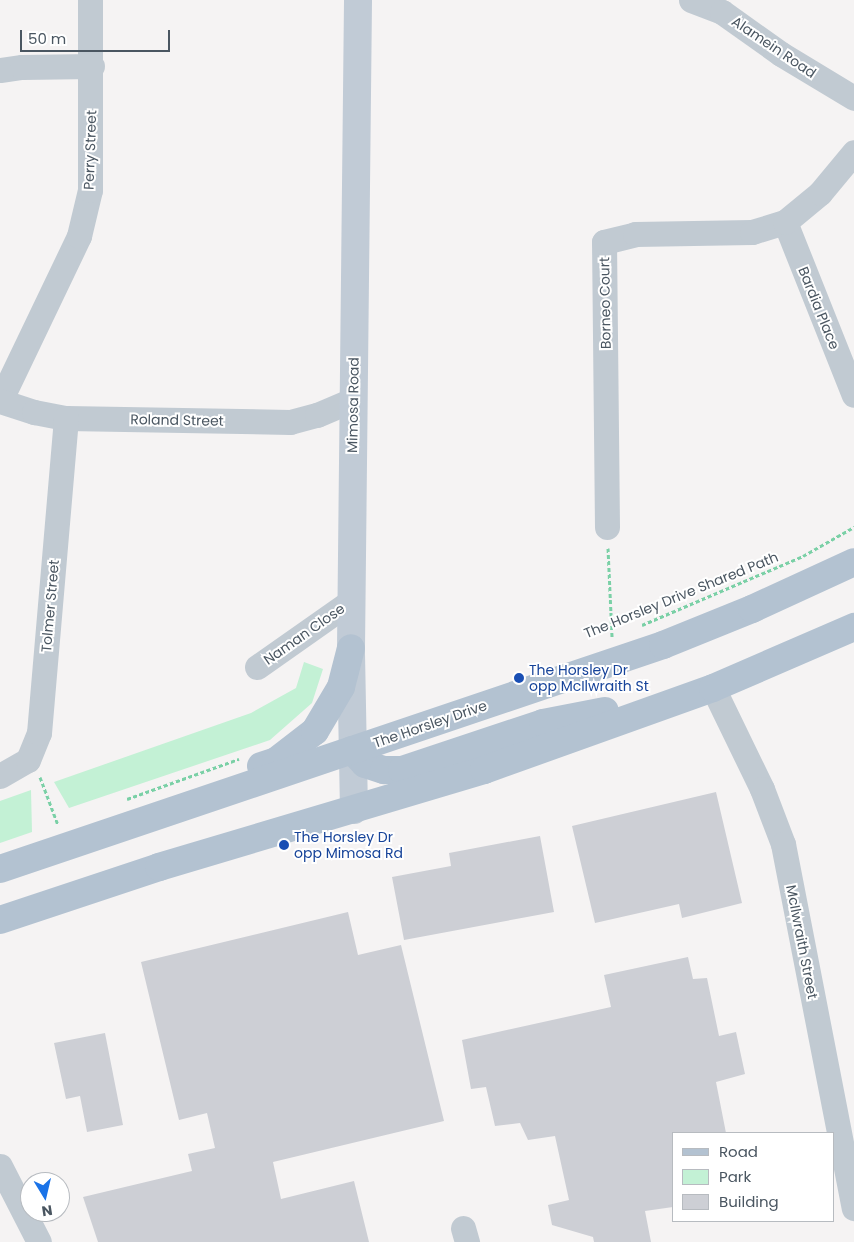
<!DOCTYPE html>
<html>
<head>
<meta charset="utf-8">
<style>
	body { margin:0 }
	#map { position:relative; width:854px; height:1242px; overflow:hidden; background:#f5f3f3; font-family:Poppins,sans-serif }
	div>[style] { position:absolute }
	.green>* { inset:0; background:#c3f1d5 }
	.building>* { inset:0; background:#cdcfd5 }
	.path>* { height:3px; margin-top:-1.5px; transform-origin:0; background:repeating-linear-gradient(90deg,#7ad0a6 0 4px,transparent 0 6.5px) }
	.street>* { height:25px; margin:-12.5px; padding:0 12.5px; transform-origin:12.5px; border-radius:12.5px; background:#c1cad2 }
	.secondary>* { height:28px; margin:-14px; padding:0 14px; transform-origin:14px; border-radius:14px; background:#c1cbd6 }
	.primary>* { height:28px; margin:-14px; padding:0 14px; transform-origin:14px; border-radius:14px; background:#b3c2d1 }
	.dots>* { width:14px; height:14px; translate:-50% -50%; box-sizing:border-box; border:2px solid #fff; border-radius:50% }
	span { translate:-50% -50%; white-space:nowrap; text-align:center; line-height:1.15; -webkit-text-stroke:4px #fff; paint-order:stroke }
	.street-label { font-size:14px; color:#4a5661 }
	.transit-label { font-size:14px; color:#164399 }
	.left { translate:0 -50%; text-align:left }
	.legend { position:absolute; left:672px; top:1132px; width:162px; height:90px; box-sizing:border-box; background:#fff; border:1px solid #b7bbc0; margin:0; padding:6px 9px; list-style:none; font-size:15px; color:#4a5661 }
	.legend li { display:flex; align-items:center; gap:10px; height:25px }
	.legend b { width:25px; border:1px solid #b7bbc0 }
	.north { position:absolute; left:20px; top:1172px; width:50px; height:50px; box-sizing:border-box; background:#fff; border:1px solid #b7bbc0; border-radius:50%; rotate:171deg; font-size:14px; font-weight:700; line-height:20px; text-align:center; color:#4a5661 }
	.north::after { content:''; display:block; margin:auto; width:18px; height:22px; background:#1a73e8; clip-path:polygon(50% 0,100% 100%,50% 72%,0 100%) }
	.scale { position:absolute; left:20px; top:30px; width:150px; height:22px; box-sizing:border-box; border:2px solid #4a5661; border-top:0; padding-left:6px; font-size:15px; line-height:18px; white-space:nowrap; color:#4a5661; -webkit-text-stroke:4px #fff; paint-order:stroke }
</style>
</head>
<body>
<div id="map">
	<div class="green">
		<div style="clip-path:polygon(304px 662px,323px 669px,312px 703px,270px 740px,69px 808px,54px 782px,251px 713px,296px 688px)"></div>
		<div style="clip-path:polygon(31px 790px,32px 832px,0 843px,0 801px)"></div>
	</div>
	<div class="building">
		<div style="clip-path:polygon(716px 792px,742px 903px,682px 918px,679px 904px,595px 923px,572px 826px)"></div>
		<div style="clip-path:polygon(540px 836px,554px 912px,404px 940px,392px 877px,451px 866px,449px 853px)"></div>
		<div style="clip-path:polygon(348px 912px,358px 955px,401px 945px,444px 1121px,273px 1162px,281px 1199px,354px 1181px,369px 1242px,98px 1242px,83px 1197px,192px 1171px,188px 1154px,215px 1148px,207px 1113px,179px 1120px,141px 962px)"></div>
		<div style="clip-path:polygon(688px 957px,693px 979px,707px 978px,719px 1036px,736px 1032px,745px 1074px,716px 1082px,726px 1133px,673px 1133px,673px 1207px,645px 1211px,651px 1242px,594px 1242px,593px 1237px,552px 1225px,548px 1205px,569px 1200px,555px 1136px,528px 1140px,520px 1123px,495px 1126px,486px 1087px,471px 1089px,462px 1040px,611px 1007px,604px 975px)"></div>
		<div style="clip-path:polygon(105px 1033px,123px 1125px,87px 1132px,80px 1096px,66px 1099px,54px 1043px)"></div>
	</div>
	<div class="path">
		<div style="left:608px;top:548px;width:89px;rotate:87.4deg"></div>
		<div style="left:642px;top:625px;width:175px;rotate:-23.2deg"></div>
		<div style="left:803px;top:556px;width:59px;rotate:-29.6deg"></div>
		<div style="left:40px;top:777px;width:51px;rotate:69.4deg"></div>
		<div style="left:127px;top:799px;width:119px;rotate:-19.7deg"></div>
	</div>
	<div class="street">
		<div style="left:691px;top:0;width:33px;rotate:21deg"></div>
		<div style="left:722px;top:12px;width:72px;rotate:35.4deg"></div>
		<div style="left:781px;top:54px;width:85px;rotate:31.1deg"></div>
		<div style="left:0;top:70px;width:22px;rotate:-8deg"></div>
		<div style="left:22px;top:67px;width:70px;rotate:-0.8deg"></div>
		<div style="left:785px;top:222px;width:186px;rotate:68.3deg"></div>
		<div style="left:0;top:401px;width:183px;rotate:-64.4deg"></div>
		<div style="left:79px;top:236px;width:47px;rotate:-76.6deg"></div>
		<div style="left:90px;top:190px;width:190px;rotate:-90deg"></div>
		<div style="left:0;top:401px;width:36px;rotate:18deg"></div>
		<div style="left:34px;top:412px;width:33px;rotate:11deg"></div>
		<div style="left:66px;top:418px;width:224px;rotate:1deg"></div>
		<div style="left:290px;top:422px;width:28px;rotate:-15deg"></div>
		<div style="left:317px;top:415px;width:39px;rotate:-23deg"></div>
		<div style="left:607px;top:527px;width:285px;rotate:-90.6deg"></div>
		<div style="left:604px;top:242px;width:32px;rotate:-14deg"></div>
		<div style="left:635px;top:234px;width:117px;rotate:-1deg"></div>
		<div style="left:752px;top:232px;width:34px;rotate:-17deg"></div>
		<div style="left:785px;top:222px;width:45px;rotate:-39.6deg"></div>
		<div style="left:820px;top:193px;width:53px;rotate:-50.3deg"></div>
		<div style="left:257px;top:667px;width:115px;rotate:-35.1deg"></div>
		<div style="left:713px;top:688px;width:112px;rotate:64.1deg"></div>
		<div style="left:762px;top:789px;width:59px;rotate:69.1deg"></div>
		<div style="left:783px;top:844px;width:371px;rotate:79deg"></div>
		<div style="left:0;top:776px;width:32px;rotate:-30deg"></div>
		<div style="left:28px;top:760px;width:29px;rotate:-68deg"></div>
		<div style="left:39px;top:733px;width:316px;rotate:-85.1deg"></div>
		<div style="left:0;top:1166px;width:85px;rotate:62.8deg"></div>
		<div style="left:463px;top:1228px;width:15px;rotate:74deg"></div>
	</div>
	<div class="secondary">
		<div style="left:354px;top:810px;width:162px;rotate:-91.1deg"></div>
		<div style="left:351px;top:648px;width:648px;rotate:-89.38deg"></div>
	</div>
	<div class="primary">
		<div style="left:352px;top:750px;width:19px;rotate:47deg"></div>
		<div style="left:365px;top:764px;width:20px;rotate:18deg"></div>
		<div style="left:384px;top:770px;width:18px"></div>
		<div style="left:402px;top:770px;width:149px;rotate:-18.4deg"></div>
		<div style="left:543px;top:723px;width:63px;rotate:-11deg"></div>
		<div style="left:261px;top:766px;width:16px;rotate:-18deg"></div>
		<div style="left:276px;top:761px;width:49px;rotate:-37.6deg"></div>
		<div style="left:315px;top:731px;width:51px;rotate:-59.4deg"></div>
		<div style="left:341px;top:687px;width:40px;rotate:-75.6deg"></div>
		<div style="left:0;top:869px;width:700px;rotate:-18.67deg"></div>
		<div style="left:663px;top:645px;width:96px;rotate:-22deg"></div>
		<div style="left:752px;top:609px;width:112px;rotate:-24.7deg"></div>
		<div style="left:0;top:920px;width:168px;rotate:-18.4deg"></div>
		<div style="left:159px;top:867px;width:339px;rotate:-16.6deg"></div>
		<div style="left:484px;top:770px;width:243px;rotate:-19.7deg"></div>
		<div style="left:713px;top:688px;width:154px;rotate:-23.4deg"></div>
	</div>
	<div class="dots">
		<div style="left:519px;top:678px;background:#1a4fb4"></div>
		<div style="left:284px;top:845px;background:#1a4fb4"></div>
	</div>
	<div class="street-label">
		<span style="left:774px;top:47px;rotate:34deg">Alamein Road</span>
		<span style="left:90px;top:150px;rotate:-88deg">Perry Street</span>
		<span style="left:605px;top:303px;rotate:-91deg">Borneo Court</span>
		<span style="left:819px;top:308px;rotate:68deg">Bardia Place</span>
		<span style="left:353px;top:405px;rotate:-89deg">Mimosa Road</span>
		<span style="left:177px;top:420px;rotate:1deg">Roland Street</span>
		<span style="left:681px;top:595px;rotate:-22deg">The Horsley Drive Shared Path</span>
		<span style="left:50px;top:606px;rotate:-85deg">Tolmer Street</span>
		<span style="left:304px;top:634px;rotate:-35deg">Naman Close</span>
		<span style="left:430px;top:724px;rotate:-19deg">The Horsley Drive</span>
		<span style="left:802px;top:942px;rotate:79deg">McIlwraith Street</span>
	</div>
	<div class="transit-label">
		<span class="left" style="left:529px;top:678px">The Horsley Dr<br>opp McIlwraith St</span>
		<span class="left" style="left:294px;top:845px">The Horsley Dr<br>opp Mimosa Rd</span>
	</div>
	<ul class="legend">
	<li><b style="height:6px;background:#b3c2d1"></b>Road</li>
	<li><b style="height:14px;background:#c3f1d5"></b>Park</li>
	<li><b style="height:14px;background:#cdcfd5"></b>Building</li>
	</ul>
	<div class="north">N</div>
	<div class="scale">50 m</div>
</div>
</body>
</html>
